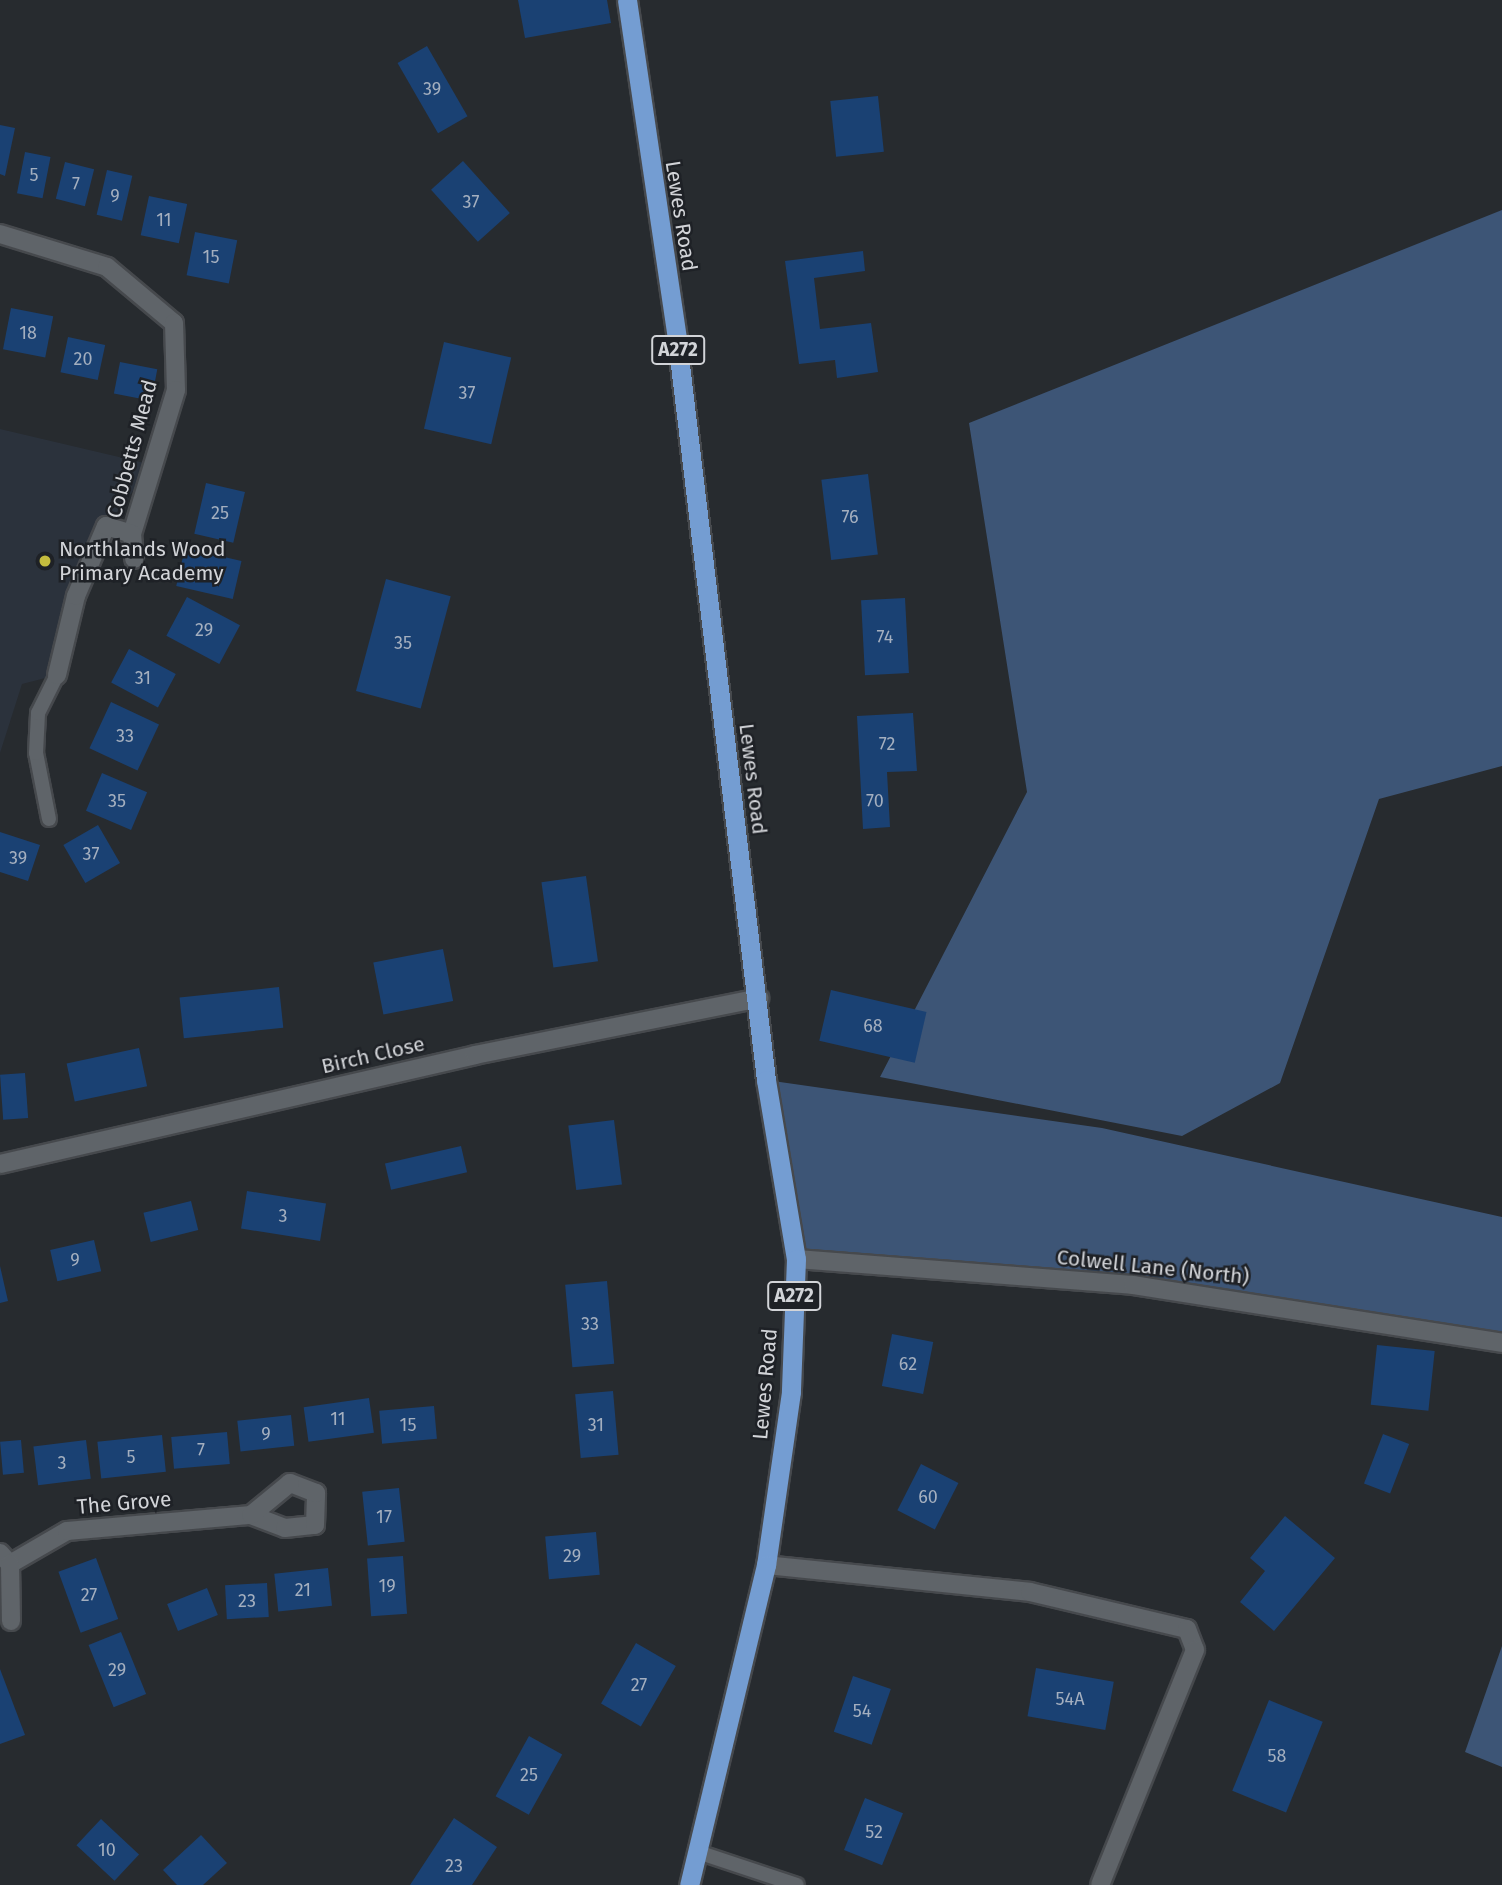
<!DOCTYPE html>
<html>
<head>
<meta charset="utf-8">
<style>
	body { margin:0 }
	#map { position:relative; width:1502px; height:1885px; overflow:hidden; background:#272b2f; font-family:"Fira Sans",sans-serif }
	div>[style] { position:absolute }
	.built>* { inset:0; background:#2b323c }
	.green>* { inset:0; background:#3d5576 }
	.building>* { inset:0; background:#1a4173; transform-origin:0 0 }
	.roads { filter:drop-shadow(2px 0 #46494d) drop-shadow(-2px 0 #46494d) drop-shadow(0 2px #46494d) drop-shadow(0 -2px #46494d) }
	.service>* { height:14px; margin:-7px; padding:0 7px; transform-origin:7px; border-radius:7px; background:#5f6469 }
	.minor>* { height:18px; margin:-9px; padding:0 9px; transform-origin:9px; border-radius:9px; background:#5f6469 }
	.trunk>* { height:19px; margin:-9.5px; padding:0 9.5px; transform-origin:9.5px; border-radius:9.5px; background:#749dd2 }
	.dots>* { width:19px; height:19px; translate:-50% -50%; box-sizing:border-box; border:4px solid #1e2126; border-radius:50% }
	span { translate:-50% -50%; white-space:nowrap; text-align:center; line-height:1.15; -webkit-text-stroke:5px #1e2126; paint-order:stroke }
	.number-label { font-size:18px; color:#a4afbf }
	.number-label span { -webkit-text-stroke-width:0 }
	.shield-label span { padding:2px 5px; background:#1e2126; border:2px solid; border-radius:5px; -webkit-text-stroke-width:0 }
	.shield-label { font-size:19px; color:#d2d4d8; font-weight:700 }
	.street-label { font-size:21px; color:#d2d4d8 }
	.poi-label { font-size:21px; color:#d2d4d8 }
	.left { translate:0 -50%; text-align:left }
</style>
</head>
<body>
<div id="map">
	<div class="built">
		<div style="clip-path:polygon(0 429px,153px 465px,106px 526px,57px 675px,22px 684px,0 753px)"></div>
	</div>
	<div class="green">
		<div style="clip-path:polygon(1502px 210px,1502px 766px,1379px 799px,1280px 1083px,1182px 1136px,880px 1077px,1027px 792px,969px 423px)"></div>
		<div style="clip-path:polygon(766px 1080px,1102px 1128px,1502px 1217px,1502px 1335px,1313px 1309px,796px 1259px)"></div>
		<div style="clip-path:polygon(1502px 1646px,1502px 1767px,1465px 1752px)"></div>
	</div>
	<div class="building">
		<div style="clip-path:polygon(518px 0,607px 0,611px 23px,525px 38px)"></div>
		<div style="left:427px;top:46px;width:81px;height:34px;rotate:60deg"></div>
		<div style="left:878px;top:96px;width:56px;height:48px;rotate:84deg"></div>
		<div style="clip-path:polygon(0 125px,15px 128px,5px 176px,0 174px)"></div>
		<div style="left:25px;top:152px;width:26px;height:42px;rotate:11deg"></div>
		<div style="left:463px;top:161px;width:70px;height:43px;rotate:48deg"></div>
		<div style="left:65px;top:162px;width:30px;height:38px;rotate:14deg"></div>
		<div style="left:107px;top:170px;width:26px;height:46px;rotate:13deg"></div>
		<div style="left:149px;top:196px;width:39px;height:40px;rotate:12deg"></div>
		<div style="left:195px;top:232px;width:43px;height:44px;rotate:11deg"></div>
		<div style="clip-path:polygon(863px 251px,865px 271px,814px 278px,820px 329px,871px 323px,878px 372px,837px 378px,835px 360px,799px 364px,785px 261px)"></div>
		<div style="left:11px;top:308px;width:43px;height:42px;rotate:11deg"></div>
		<div style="left:68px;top:337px;width:38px;height:36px;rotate:12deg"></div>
		<div style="left:444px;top:342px;width:69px;height:89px;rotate:13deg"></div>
		<div style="left:120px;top:362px;width:38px;height:32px;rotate:11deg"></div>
		<div style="left:868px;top:474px;width:81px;height:47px;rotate:83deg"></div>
		<div style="left:206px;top:483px;width:40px;height:52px;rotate:13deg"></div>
		<div style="left:185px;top:548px;width:58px;height:39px;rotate:13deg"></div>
		<div style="left:386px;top:579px;width:67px;height:116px;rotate:15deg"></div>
		<div style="left:187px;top:597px;width:60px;height:44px;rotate:28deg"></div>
		<div style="left:905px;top:598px;width:75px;height:44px;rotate:87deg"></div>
		<div style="left:129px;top:649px;width:53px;height:38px;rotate:28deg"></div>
		<div style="left:111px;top:702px;width:53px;height:51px;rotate:25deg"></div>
		<div style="clip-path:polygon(913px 713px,917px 771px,887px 772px,890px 827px,863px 829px,857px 716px)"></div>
		<div style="left:102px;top:773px;width:49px;height:41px;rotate:23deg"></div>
		<div style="left:98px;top:825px;width:44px;height:40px;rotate:60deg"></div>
		<div style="clip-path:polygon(0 832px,40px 845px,28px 881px,0 872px)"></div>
		<div style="left:586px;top:876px;width:86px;height:45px;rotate:82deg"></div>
		<div style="left:443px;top:949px;width:53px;height:71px;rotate:79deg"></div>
		<div style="left:279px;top:987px;width:41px;height:100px;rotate:84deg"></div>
		<div style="left:831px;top:990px;width:98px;height:52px;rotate:13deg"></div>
		<div style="left:139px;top:1048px;width:39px;height:74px;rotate:78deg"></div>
		<div style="left:25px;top:1073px;width:45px;height:25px;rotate:86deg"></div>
		<div style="left:614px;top:1120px;width:65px;height:46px;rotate:83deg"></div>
		<div style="left:461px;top:1146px;width:27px;height:78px;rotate:77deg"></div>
		<div style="left:247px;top:1191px;width:80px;height:38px;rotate:9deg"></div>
		<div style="left:191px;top:1201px;width:30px;height:49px;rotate:76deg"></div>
		<div style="left:94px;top:1240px;width:32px;height:45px;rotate:77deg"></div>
		<div style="clip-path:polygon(0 1266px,8px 1301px,0 1303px)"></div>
		<div style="left:607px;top:1281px;width:83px;height:42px;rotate:85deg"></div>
		<div style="left:892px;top:1334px;width:42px;height:53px;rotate:11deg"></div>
		<div style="left:1377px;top:1345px;width:58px;height:60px;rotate:6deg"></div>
		<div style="left:613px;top:1391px;width:64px;height:38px;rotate:85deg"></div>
		<div style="left:369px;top:1398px;width:35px;height:66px;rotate:82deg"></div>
		<div style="left:434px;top:1406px;width:33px;height:55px;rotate:85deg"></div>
		<div style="left:291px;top:1415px;width:31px;height:54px;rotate:84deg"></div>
		<div style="left:227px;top:1432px;width:32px;height:56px;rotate:85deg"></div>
		<div style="left:1383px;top:1434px;width:28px;height:53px;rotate:21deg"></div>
		<div style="left:162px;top:1435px;width:37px;height:65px;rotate:84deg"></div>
		<div style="left:21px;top:1440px;width:33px;height:21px;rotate:85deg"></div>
		<div style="left:86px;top:1440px;width:39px;height:53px;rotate:83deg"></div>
		<div style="left:921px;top:1464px;width:42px;height:52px;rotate:27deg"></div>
		<div style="left:399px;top:1488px;width:54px;height:37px;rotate:84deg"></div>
		<div style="clip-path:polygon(1285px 1516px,1335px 1558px,1274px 1631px,1240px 1602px,1265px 1571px,1250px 1558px)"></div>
		<div style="left:596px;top:1532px;width:43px;height:51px;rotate:85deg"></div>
		<div style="left:403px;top:1556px;width:58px;height:36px;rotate:86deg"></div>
		<div style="left:96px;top:1558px;width:65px;height:40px;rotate:70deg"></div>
		<div style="left:328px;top:1568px;width:38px;height:54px;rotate:84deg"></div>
		<div style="left:267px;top:1583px;width:34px;height:42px;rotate:87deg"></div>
		<div style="left:207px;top:1588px;width:29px;height:43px;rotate:68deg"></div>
		<div style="left:121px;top:1632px;width:67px;height:35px;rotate:68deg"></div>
		<div style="left:636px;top:1643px;width:46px;height:70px;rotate:30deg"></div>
		<div style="left:1036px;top:1668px;width:79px;height:49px;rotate:10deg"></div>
		<div style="clip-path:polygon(0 1669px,25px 1735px,0 1744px)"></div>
		<div style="left:853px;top:1676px;width:40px;height:59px;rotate:19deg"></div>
		<div style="left:1269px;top:1700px;width:58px;height:98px;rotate:22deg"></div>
		<div style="left:529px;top:1736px;width:38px;height:69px;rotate:29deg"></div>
		<div style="left:865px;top:1798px;width:41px;height:56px;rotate:22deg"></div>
		<div style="clip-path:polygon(454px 1818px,497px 1847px,472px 1885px,410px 1885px)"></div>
		<div style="left:101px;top:1819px;width:52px;height:36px;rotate:43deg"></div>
		<div style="clip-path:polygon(201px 1835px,227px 1863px,203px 1885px,177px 1885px,163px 1870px)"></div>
	</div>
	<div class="roads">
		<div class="service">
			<div style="left:49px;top:819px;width:67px;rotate:-101.1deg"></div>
			<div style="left:36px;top:753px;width:40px;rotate:-87.1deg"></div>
			<div style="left:38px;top:713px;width:42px;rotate:-63.4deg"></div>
			<div style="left:698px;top:1852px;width:104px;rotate:18.4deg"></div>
		</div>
		<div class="minor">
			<div style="left:0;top:234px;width:112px;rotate:17.1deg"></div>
			<div style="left:107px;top:267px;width:87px;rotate:39.9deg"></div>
			<div style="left:174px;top:323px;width:67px;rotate:88.3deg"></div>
			<div style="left:176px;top:390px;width:151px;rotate:107deg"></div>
			<div style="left:132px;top:534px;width:25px;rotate:85deg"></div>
			<div style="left:57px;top:675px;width:81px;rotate:-76.5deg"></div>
			<div style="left:76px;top:596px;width:76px;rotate:-66.8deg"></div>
			<div style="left:106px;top:526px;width:27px;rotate:17deg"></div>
			<div style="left:0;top:1164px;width:487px;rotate:-12.9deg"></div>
			<div style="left:475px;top:1055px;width:290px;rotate:-11.3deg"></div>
			<div style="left:796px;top:1259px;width:338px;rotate:4.4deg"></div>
			<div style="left:1133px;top:1285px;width:374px;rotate:8.9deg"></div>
			<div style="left:0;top:1553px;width:15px;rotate:48deg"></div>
			<div style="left:10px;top:1564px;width:66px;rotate:-30.1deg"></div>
			<div style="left:67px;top:1531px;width:185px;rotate:-5deg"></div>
			<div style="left:251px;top:1515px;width:36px;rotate:21deg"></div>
			<div style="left:285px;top:1528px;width:30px;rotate:-6deg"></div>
			<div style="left:315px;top:1525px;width:32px;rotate:-88deg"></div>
			<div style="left:316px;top:1493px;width:28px;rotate:-159deg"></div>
			<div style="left:290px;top:1483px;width:50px;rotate:140.6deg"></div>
			<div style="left:10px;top:1564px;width:57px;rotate:89deg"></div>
			<div style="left:766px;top:1565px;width:265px;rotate:5.8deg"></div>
			<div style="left:1030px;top:1592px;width:161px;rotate:13.3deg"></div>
			<div style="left:1187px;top:1629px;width:22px;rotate:69deg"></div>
			<div style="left:1195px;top:1650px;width:253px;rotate:112deg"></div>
		</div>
		<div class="trunk">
			<div style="left:627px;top:0;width:344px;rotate:81.6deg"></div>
			<div style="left:677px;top:340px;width:745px;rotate:83.14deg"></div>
			<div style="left:766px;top:1080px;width:181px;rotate:80.5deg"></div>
			<div style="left:796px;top:1259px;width:133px;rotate:92.2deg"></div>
			<div style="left:791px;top:1392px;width:175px;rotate:98.2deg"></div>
			<div style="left:766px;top:1565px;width:329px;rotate:103.5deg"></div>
		</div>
	</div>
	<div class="dots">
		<div style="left:45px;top:561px;background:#c4bc3e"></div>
	</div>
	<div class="number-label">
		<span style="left:432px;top:89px">39</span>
		<span style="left:34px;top:175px">5</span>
		<span style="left:76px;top:184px">7</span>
		<span style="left:115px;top:196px">9</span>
		<span style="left:471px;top:202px">37</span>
		<span style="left:164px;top:220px">11</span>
		<span style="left:211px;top:257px">15</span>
		<span style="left:28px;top:333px">18</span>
		<span style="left:83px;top:359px">20</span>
		<span style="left:467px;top:393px">37</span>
		<span style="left:220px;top:513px">25</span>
		<span style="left:850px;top:517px">76</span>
		<span style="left:204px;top:630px">29</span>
		<span style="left:885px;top:637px">74</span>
		<span style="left:403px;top:643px">35</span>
		<span style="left:143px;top:678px">31</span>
		<span style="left:125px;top:736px">33</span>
		<span style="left:887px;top:744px">72</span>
		<span style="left:117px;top:801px">35</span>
		<span style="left:875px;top:801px">70</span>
		<span style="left:91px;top:854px">37</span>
		<span style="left:18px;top:858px">39</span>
		<span style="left:873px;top:1026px">68</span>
		<span style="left:283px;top:1216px">3</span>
		<span style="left:75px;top:1260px">9</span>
		<span style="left:590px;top:1324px">33</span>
		<span style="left:908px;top:1364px">62</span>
		<span style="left:338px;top:1419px">11</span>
		<span style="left:408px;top:1425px">15</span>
		<span style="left:596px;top:1425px">31</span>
		<span style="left:266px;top:1434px">9</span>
		<span style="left:201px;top:1450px">7</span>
		<span style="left:131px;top:1457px">5</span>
		<span style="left:62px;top:1463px">3</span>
		<span style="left:928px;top:1497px">60</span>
		<span style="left:384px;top:1517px">17</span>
		<span style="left:572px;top:1556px">29</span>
		<span style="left:387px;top:1586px">19</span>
		<span style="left:303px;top:1590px">21</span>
		<span style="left:89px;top:1595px">27</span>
		<span style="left:247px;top:1601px">23</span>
		<span style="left:117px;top:1670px">29</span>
		<span style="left:639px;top:1685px">27</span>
		<span style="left:1070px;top:1699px">54A</span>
		<span style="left:862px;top:1711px">54</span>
		<span style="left:1277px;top:1756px">58</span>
		<span style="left:529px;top:1775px">25</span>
		<span style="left:874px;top:1832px">52</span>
		<span style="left:107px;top:1850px">10</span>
		<span style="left:454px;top:1866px">23</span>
	</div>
	<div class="shield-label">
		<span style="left:678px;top:350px">A272</span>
		<span style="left:794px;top:1296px">A272</span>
	</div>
	<div class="street-label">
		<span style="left:681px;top:216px;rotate:81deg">Lewes Road</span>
		<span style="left:132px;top:449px;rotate:-75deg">Cobbetts Mead</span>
		<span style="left:753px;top:779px;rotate:83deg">Lewes Road</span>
		<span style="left:373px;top:1055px;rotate:-13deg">Birch Close</span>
		<span style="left:1153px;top:1267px;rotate:6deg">Colwell Lane (North)</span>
		<span style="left:765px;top:1384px;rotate:-85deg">Lewes Road</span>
		<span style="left:124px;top:1503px;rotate:-5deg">The Grove</span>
	</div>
	<div class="poi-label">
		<span class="left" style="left:59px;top:561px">Northlands Wood<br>Primary Academy</span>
	</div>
</div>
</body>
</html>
